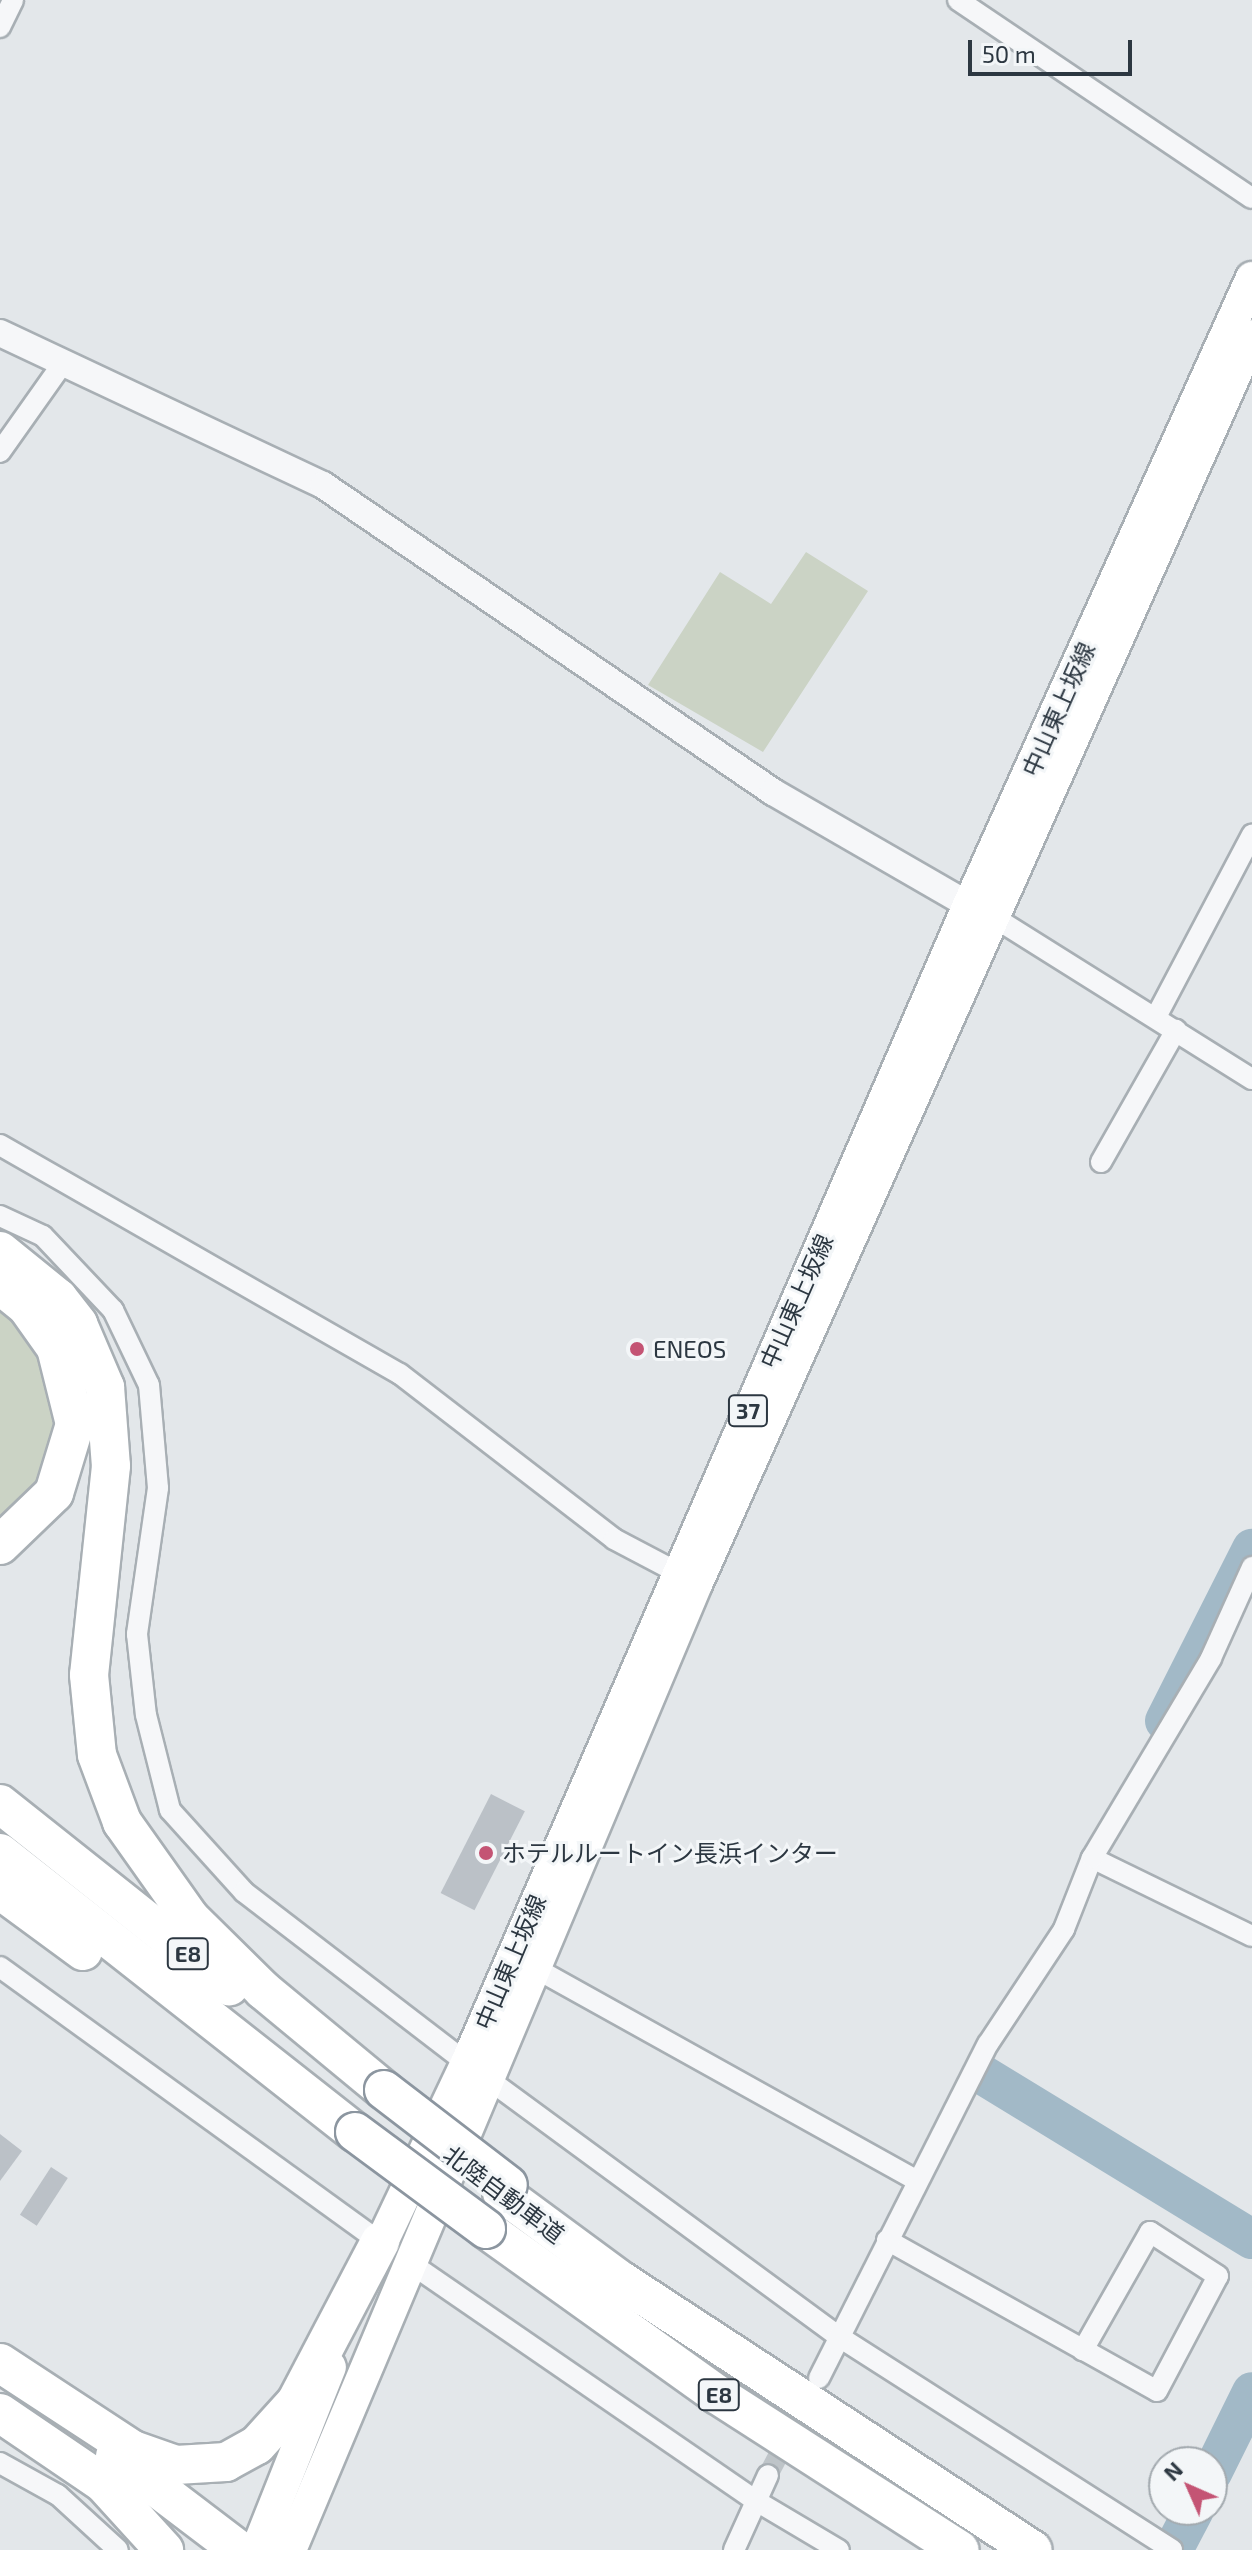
<!DOCTYPE html>
<html>
<head>
<meta charset="utf-8">
<style>
	body { margin:0 }
	#map { position:relative; width:1252px; height:2550px; overflow:hidden; background:#e3e7ea; font-family:"Exo 2","Noto Sans JP",sans-serif }
	div>[style] { position:absolute }
	.green>* { inset:0; background:#cbd3c5 }
	.river>* { height:40px; margin:-20px; padding:0 20px; transform-origin:20px; border-radius:20px; background:#a2b9c7 }
	.building>* { inset:0; background:#bbc1c7; transform-origin:0 0 }
	.minor-tunnel>* { height:20px; margin-top:-10px; transform-origin:0; background:repeating-linear-gradient(90deg,#bec4c8 0 20px,transparent 0 30px) }
	.roads { filter:drop-shadow(2px 0 #a8afb4) drop-shadow(-2px 0 #a8afb4) drop-shadow(0 2px #a8afb4) drop-shadow(0 -2px #a8afb4) }
	.minor>* { height:20px; margin:-10px; padding:0 10px; transform-origin:10px; border-radius:10px; background:#f6f7f9 }
	.tertiary>* { height:26px; margin:-13px; padding:0 13px; transform-origin:13px; border-radius:13px; background:#f6f7f9 }
	.primary>* { height:32px; margin:-16px; padding:0 16px; transform-origin:16px; border-radius:16px; background:#fff }
	.motorway>* { height:38px; margin:-19px; padding:0 19px; transform-origin:19px; border-radius:19px; background:#fff }
	.bridges { filter:drop-shadow(2px 0 #8c96a0) drop-shadow(-2px 0 #8c96a0) drop-shadow(0 2px #8c96a0) drop-shadow(0 -2px #8c96a0) }
	.motorway-bridge>* { height:38px; margin:-19px; padding:0 19px; transform-origin:19px; border-radius:19px; background:#fff }
	.dots>* { width:22px; height:22px; translate:-50% -50%; box-sizing:border-box; border:4px solid #f3f6f8; border-radius:50% }
	span { translate:-50% -50%; white-space:nowrap; text-align:center; line-height:1.15; -webkit-text-stroke:6px #f3f6f8; paint-order:stroke }
	.shield-label span { padding:2px 6px; background:#f3f6f8; border:2px solid; border-radius:6px; -webkit-text-stroke-width:0 }
	.shield-label { font-size:22px; color:#2c3741; font-weight:700 }
	.street-label { font-size:24px; color:#2c3741 }
	.poi-label { font-size:24px; color:#2c3741 }
	.left { translate:0 -50%; text-align:left }
	.north { position:absolute; left:1148px; top:2446px; width:80px; height:80px; box-sizing:border-box; background:#f3f6f8; border:2px solid #a3aaaf; border-radius:50%; rotate:315deg; font-size:22px; font-weight:700; line-height:32px; text-align:center; color:#2c3741 }
	.north::after { content:''; display:block; margin:auto; width:28px; height:36px; background:#c45474; clip-path:polygon(50% 0,100% 100%,50% 72%,0 100%) }
	.scale { position:absolute; left:968px; top:40px; width:164px; height:36px; box-sizing:border-box; border:4px solid #2c3741; border-top:0; padding-left:10px; font-size:24px; line-height:28px; white-space:nowrap; color:#2c3741; -webkit-text-stroke:6px #f3f6f8; paint-order:stroke }
</style>
</head>
<body>
<div id="map">
	<div class="green">
		<div style="clip-path:polygon(806px 552px,868px 591px,763px 752px,648px 685px,720px 572px,771px 604px)"></div>
		<div style="clip-path:polygon(0 1303px,41px 1351px,59px 1395px,42px 1484px,0 1524px)"></div>
	</div>
	<div class="river">
		<div style="left:1165px;top:1721px;width:193px;rotate:-63.2deg"></div>
		<div style="left:983px;top:2075px;width:315px;rotate:31.4deg"></div>
		<div style="left:1212px;top:2473px;width:90px;rotate:-63.7deg"></div>
		<div style="left:1173px;top:2550px;width:45px;rotate:-62.3deg"></div>
	</div>
	<div class="building">
		<div style="left:491px;top:1794px;width:38px;height:111px;rotate:27deg"></div>
		<div style="clip-path:polygon(0 2134px,22px 2151px,0 2181px)"></div>
		<div style="left:51px;top:2167px;width:20px;height:57px;rotate:33deg"></div>
	</div>
	<div class="minor-tunnel">
		<div style="left:768px;top:2475px;width:88px;rotate:-62.3deg"></div>
	</div>
	<div class="roads">
		<div class="minor">
			<div style="left:958px;top:0;width:354px;rotate:34deg"></div>
			<div style="left:0;top:27px;width:30px;rotate:-64deg"></div>
			<div style="left:0;top:452px;width:109px;rotate:-54.7deg"></div>
			<div style="left:984px;top:911px;width:316px;rotate:32.1deg"></div>
			<div style="left:1157px;top:1015px;width:204px;rotate:-62.2deg"></div>
			<div style="left:0;top:1145px;width:461px;rotate:29.8deg"></div>
			<div style="left:400px;top:1374px;width:270px;rotate:37.6deg"></div>
			<div style="left:614px;top:1539px;width:81px;rotate:27.8deg"></div>
			<div style="left:1101px;top:1162px;width:152px;rotate:-60.4deg"></div>
			<div style="left:0;top:1216px;width:47px;rotate:24.9deg"></div>
			<div style="left:43px;top:1236px;width:102px;rotate:46.6deg"></div>
			<div style="left:113px;top:1310px;width:83px;rotate:64.4deg"></div>
			<div style="left:149px;top:1385px;width:103px;rotate:85deg"></div>
			<div style="left:158px;top:1488px;width:148px;rotate:98.2deg"></div>
			<div style="left:137px;top:1634px;width:81px;rotate:83.7deg"></div>
			<div style="left:146px;top:1715px;width:98px;rotate:75.8deg"></div>
			<div style="left:170px;top:1810px;width:110px;rotate:47.9deg"></div>
			<div style="left:244px;top:1892px;width:307px;rotate:37.5deg"></div>
			<div style="left:488px;top:2079px;width:438px;rotate:36.3deg"></div>
			<div style="left:841px;top:2338px;width:393px;rotate:32.6deg"></div>
			<div style="left:1092px;top:1858px;width:178px;rotate:26deg"></div>
			<div style="left:526px;top:1963px;width:448px;rotate:29.1deg"></div>
			<div style="left:0;top:1967px;width:469px;rotate:35.9deg"></div>
			<div style="left:887px;top:2240px;width:309px;rotate:29.2deg"></div>
			<div style="left:1157px;top:2391px;width:130px;rotate:-62.1deg"></div>
			<div style="left:1218px;top:2276px;width:81px;rotate:-147.1deg"></div>
			<div style="left:1150px;top:2232px;width:136px;rotate:119.6deg"></div>
			<div style="left:410px;top:2263px;width:422px;rotate:34.5deg"></div>
			<div style="left:758px;top:2502px;width:94px;rotate:30.7deg"></div>
			<div style="left:819px;top:2378px;width:374px;rotate:-63.2deg"></div>
			<div style="left:988px;top:2044px;width:138px;rotate:-56.5deg"></div>
			<div style="left:1064px;top:1929px;width:76px;rotate:-68.5deg"></div>
			<div style="left:1092px;top:1858px;width:233px;rotate:-59.2deg"></div>
			<div style="left:1211px;top:1658px;width:100px;rotate:-65.7deg"></div>
			<div style="left:0;top:2463px;width:66px;rotate:28.9deg"></div>
			<div style="left:58px;top:2495px;width:81px;rotate:42.5deg"></div>
			<div style="left:734px;top:2550px;width:82px;rotate:-65.6deg"></div>
		</div>
		<div class="tertiary">
			<div style="left:0;top:333px;width:357px;rotate:25.2deg"></div>
			<div style="left:323px;top:485px;width:545px;rotate:34.3deg"></div>
			<div style="left:773px;top:792px;width:226px;rotate:30deg"></div>
		</div>
		<div class="primary">
			<div style="left:371px;top:2265px;width:224px;rotate:-64.6deg"></div>
			<div style="left:467px;top:2063px;width:1262px;rotate:-66.56deg"></div>
			<div style="left:969px;top:905px;width:688px;rotate:-65.71deg"></div>
			<div style="left:257px;top:2550px;width:197px;rotate:-68.3deg"></div>
			<div style="left:290px;top:2550px;width:1050px;rotate:-67.2deg"></div>
			<div style="left:697px;top:1582px;width:1364px;rotate:-65.99deg"></div>
		</div>
		<div class="motorway">
			<div style="left:0;top:1251px;width:75px;rotate:39deg"></div>
			<div style="left:58px;top:1298px;width:33px;rotate:52deg"></div>
			<div style="left:78px;top:1324px;width:69px;rotate:66.8deg"></div>
			<div style="left:105px;top:1387px;width:79px;rotate:85.7deg"></div>
			<div style="left:111px;top:1466px;width:210px;rotate:96deg"></div>
			<div style="left:89px;top:1675px;width:80px;rotate:84.3deg"></div>
			<div style="left:97px;top:1755px;width:72px;rotate:69.5deg"></div>
			<div style="left:122px;top:1822px;width:118px;rotate:54.7deg"></div>
			<div style="left:190px;top:1918px;width:103px;rotate:44.6deg"></div>
			<div style="left:263px;top:1990px;width:157px;rotate:39.6deg"></div>
			<div style="left:0;top:1285px;width:35px;rotate:39deg"></div>
			<div style="left:27px;top:1307px;width:50px;rotate:54.7deg"></div>
			<div style="left:56px;top:1348px;width:78px;rotate:76deg"></div>
			<div style="left:75px;top:1424px;width:72px;rotate:106.9deg"></div>
			<div style="left:54px;top:1493px;width:75px;rotate:136.1deg"></div>
			<div style="left:0;top:1804px;width:293px;rotate:38.5deg"></div>
			<div style="left:0;top:1853px;width:452px;rotate:38.2deg"></div>
			<div style="left:0;top:1890px;width:103px;rotate:36.3deg"></div>
			<div style="left:502px;top:2193px;width:147px;rotate:36.4deg"></div>
			<div style="left:620px;top:2280px;width:493px;rotate:33.2deg"></div>
			<div style="left:486px;top:2229px;width:285px;rotate:35.6deg"></div>
			<div style="left:718px;top:2395px;width:287px;rotate:32.7deg"></div>
			<div style="left:0;top:2363px;width:159px;rotate:33.2deg"></div>
			<div style="left:133px;top:2450px;width:46px;rotate:19.2deg"></div>
			<div style="left:176px;top:2465px;width:50px;rotate:-3.4deg"></div>
			<div style="left:226px;top:2462px;width:35px;rotate:-29deg"></div>
			<div style="left:257px;top:2445px;width:58px;rotate:-47.8deg"></div>
			<div style="left:296px;top:2402px;width:181px;rotate:-62.3deg"></div>
			<div style="left:0;top:2413px;width:125px;rotate:34.2deg"></div>
			<div style="left:103px;top:2483px;width:91px;rotate:47.7deg"></div>
			<div style="left:115px;top:2456px;width:156px;rotate:37.2deg"></div>
		</div>
	</div>
	<div class="bridges">
		<div class="motorway-bridge">
			<div style="left:384px;top:2090px;width:156px;rotate:37.5deg"></div>
			<div style="left:355px;top:2132px;width:163px;rotate:36.5deg"></div>
		</div>
	</div>
	<div class="dots">
		<div style="left:637px;top:1349px;background:#c45474"></div>
		<div style="left:486px;top:1853px;background:#c45474"></div>
	</div>
	<div class="shield-label">
		<span style="left:748px;top:1411px">37</span>
		<span style="left:188px;top:1954px">E8</span>
		<span style="left:719px;top:2395px">E8</span>
	</div>
	<div class="street-label">
		<span style="left:1058px;top:709px;rotate:-66deg">中山東上坂線</span>
		<span style="left:796px;top:1301px;rotate:-66deg">中山東上坂線</span>
		<span style="left:510px;top:1962px;rotate:-67deg">中山東上坂線</span>
		<span style="left:504px;top:2194px;rotate:37deg">北陸自動車道</span>
	</div>
	<div class="poi-label">
		<span class="left" style="left:653px;top:1349px">ENEOS</span>
		<span class="left" style="left:502px;top:1853px">ホテルルートイン長浜インター</span>
	</div>
	<div class="north">N</div>
	<div class="scale">50 m</div>
</div>
</body>
</html>
